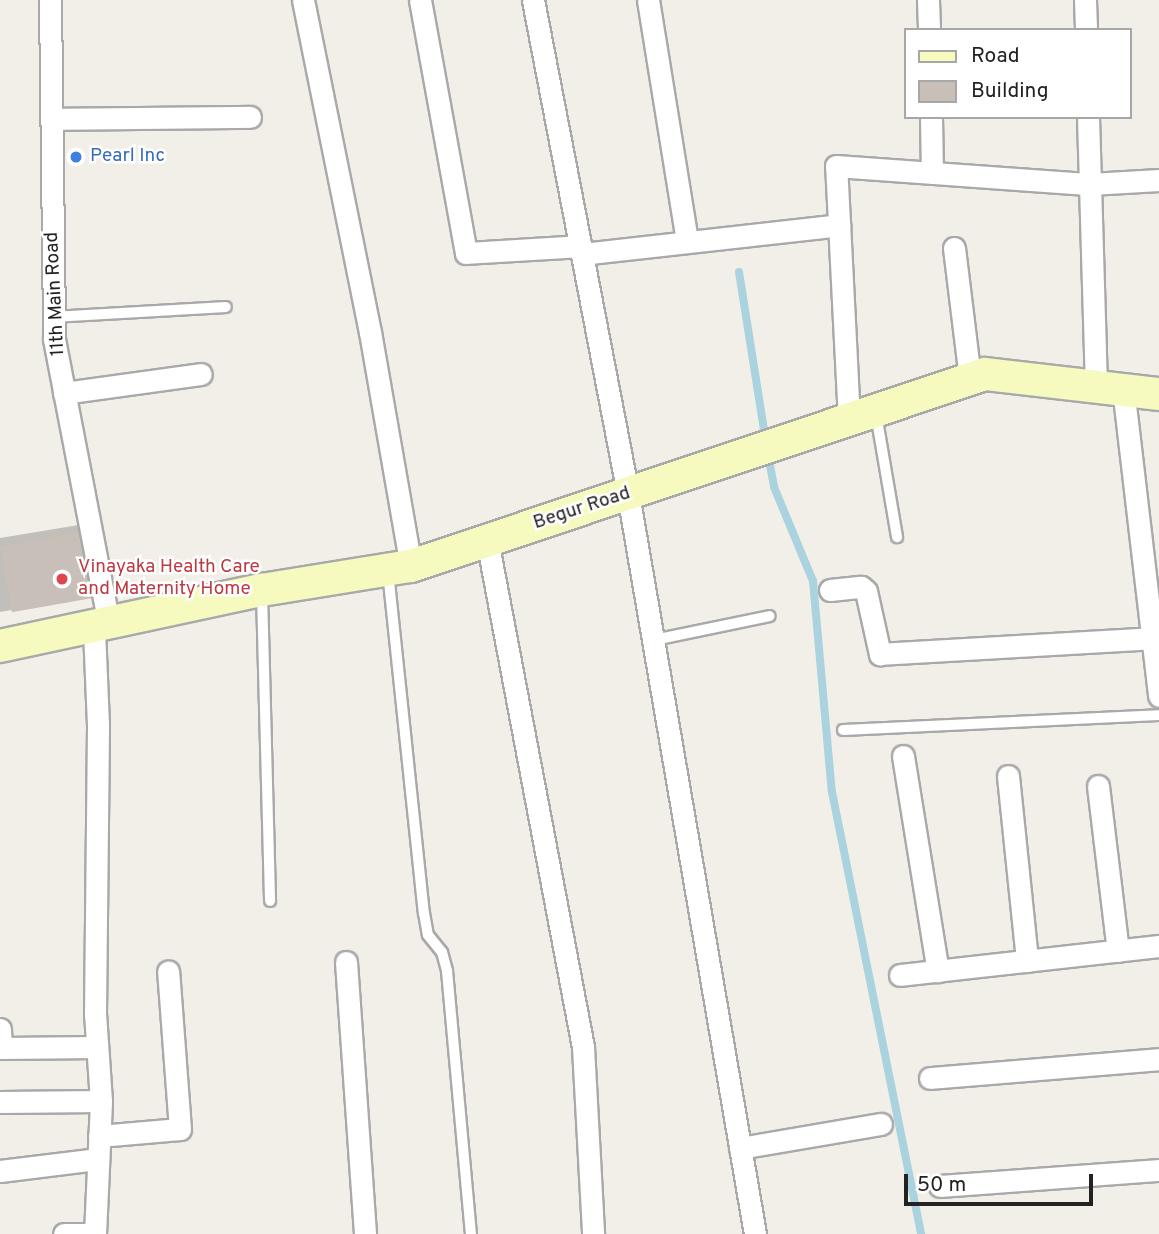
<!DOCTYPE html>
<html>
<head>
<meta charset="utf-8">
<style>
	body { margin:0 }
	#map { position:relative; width:1159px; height:1234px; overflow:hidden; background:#f2efe9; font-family:Overpass,sans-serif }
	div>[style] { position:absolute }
	.shadow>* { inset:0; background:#0003 }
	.stream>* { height:8px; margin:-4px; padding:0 4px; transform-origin:4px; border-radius:4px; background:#aad3df }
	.building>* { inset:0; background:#c7bfb8; transform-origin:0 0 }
	.roads { filter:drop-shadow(2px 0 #a9a9a9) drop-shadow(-2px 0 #a9a9a9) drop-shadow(0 2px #a9a9a9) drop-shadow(0 -2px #a9a9a9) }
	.lane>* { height:10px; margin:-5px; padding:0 5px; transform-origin:5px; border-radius:5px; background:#fff }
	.street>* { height:21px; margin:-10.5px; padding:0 10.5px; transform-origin:10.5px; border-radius:10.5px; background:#fff }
	.secondary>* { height:32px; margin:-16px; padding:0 16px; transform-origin:16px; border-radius:16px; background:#f7fabf }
	.dots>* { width:19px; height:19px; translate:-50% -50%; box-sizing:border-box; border:4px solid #fff; border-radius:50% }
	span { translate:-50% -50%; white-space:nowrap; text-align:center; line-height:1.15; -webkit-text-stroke:5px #fff; paint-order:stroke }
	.shop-label { font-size:19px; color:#366cbe }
	.left { translate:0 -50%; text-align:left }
	.street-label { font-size:19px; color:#222 }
	.health-label { font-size:19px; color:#be3a42 }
	.legend { position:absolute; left:904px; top:28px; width:228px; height:91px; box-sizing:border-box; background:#fff; border:2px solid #a7a7a7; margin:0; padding:9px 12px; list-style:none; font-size:21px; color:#222 }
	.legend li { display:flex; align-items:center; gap:14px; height:35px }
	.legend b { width:35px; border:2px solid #a7a7a7 }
	.scale { position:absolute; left:904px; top:1174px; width:189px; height:32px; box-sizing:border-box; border:4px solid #222; border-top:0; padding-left:9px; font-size:21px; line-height:24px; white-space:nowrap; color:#222; -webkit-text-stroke:5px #fff; paint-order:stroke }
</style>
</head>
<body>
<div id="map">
	<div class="shadow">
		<div style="clip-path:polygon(91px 523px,102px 586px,92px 596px,0 612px,0 538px)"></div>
	</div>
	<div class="stream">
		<div style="left:739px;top:272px;width:172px;rotate:81deg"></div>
		<div style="left:768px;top:455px;width:33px;rotate:79deg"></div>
		<div style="left:774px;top:487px;width:102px;rotate:67.5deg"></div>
		<div style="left:813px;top:581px;width:212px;rotate:84.9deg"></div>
		<div style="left:832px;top:792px;width:451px;rotate:78.6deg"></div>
	</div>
	<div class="building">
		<div style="left:81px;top:532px;width:67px;height:82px;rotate:80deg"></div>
	</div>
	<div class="roads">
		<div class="lane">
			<div style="left:53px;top:317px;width:173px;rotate:-3.3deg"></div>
			<div style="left:876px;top:414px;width:125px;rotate:80.3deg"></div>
			<div style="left:388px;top:572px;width:343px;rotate:84deg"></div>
			<div style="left:424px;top:913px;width:22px;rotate:80deg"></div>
			<div style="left:428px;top:935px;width:22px;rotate:51deg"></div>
			<div style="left:442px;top:952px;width:20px;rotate:75deg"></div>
			<div style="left:447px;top:971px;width:264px;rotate:84.8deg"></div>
			<div style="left:262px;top:593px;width:308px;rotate:88.5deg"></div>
			<div style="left:654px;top:640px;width:118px;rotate:-11.7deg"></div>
			<div style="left:843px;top:730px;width:316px;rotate:-2.7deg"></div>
		</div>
		<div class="street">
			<div style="left:50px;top:0;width:339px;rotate:89.3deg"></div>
			<div style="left:54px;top:339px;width:291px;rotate:79.1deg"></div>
			<div style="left:303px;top:0;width:339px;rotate:78.6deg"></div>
			<div style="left:370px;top:332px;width:238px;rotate:80.1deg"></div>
			<div style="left:420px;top:0;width:257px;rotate:79.7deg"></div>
			<div style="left:466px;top:253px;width:114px;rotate:-3.5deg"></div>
			<div style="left:533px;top:0;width:503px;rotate:79.11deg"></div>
			<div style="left:628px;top:494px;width:751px;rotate:80.26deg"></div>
			<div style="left:648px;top:0;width:245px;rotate:80.8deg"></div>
			<div style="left:928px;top:0;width:30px;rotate:88deg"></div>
			<div style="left:1085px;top:0;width:30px;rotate:88deg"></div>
			<div style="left:931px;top:117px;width:56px;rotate:89deg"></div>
			<div style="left:1088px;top:117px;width:267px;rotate:88.3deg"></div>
			<div style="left:51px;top:119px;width:199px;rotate:-0.6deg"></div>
			<div style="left:954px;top:248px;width:132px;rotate:83deg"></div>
			<div style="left:582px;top:254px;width:259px;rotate:-6.4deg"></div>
			<div style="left:1123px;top:388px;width:310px;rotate:83.3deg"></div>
			<div style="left:64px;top:393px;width:138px;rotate:-7.9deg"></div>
			<div style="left:849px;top:420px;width:254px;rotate:-92.9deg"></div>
			<div style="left:836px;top:166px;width:255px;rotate:4.1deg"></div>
			<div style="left:1090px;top:184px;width:69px;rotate:-3.3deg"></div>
			<div style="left:487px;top:540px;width:516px;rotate:79.28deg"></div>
			<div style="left:583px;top:1047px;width:187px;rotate:86.9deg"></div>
			<div style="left:830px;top:590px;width:31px;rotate:-6deg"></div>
			<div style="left:861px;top:587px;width:6px;rotate:39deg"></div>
			<div style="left:866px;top:591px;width:65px;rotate:77.5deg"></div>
			<div style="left:880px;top:654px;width:279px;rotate:-3.3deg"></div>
			<div style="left:903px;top:756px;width:218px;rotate:80.8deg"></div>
			<div style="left:1008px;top:776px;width:186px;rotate:84.1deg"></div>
			<div style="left:1098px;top:786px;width:166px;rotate:83.1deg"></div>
			<div style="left:346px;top:962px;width:273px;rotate:86deg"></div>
			<div style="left:900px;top:975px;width:261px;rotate:-6.4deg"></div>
			<div style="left:0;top:1029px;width:19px;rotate:87deg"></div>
			<div style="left:1px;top:1048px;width:96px;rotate:-0.6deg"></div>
			<div style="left:930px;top:1078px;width:230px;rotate:-4.7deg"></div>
			<div style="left:0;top:1102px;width:101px;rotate:-0.6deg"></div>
			<div style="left:99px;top:1136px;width:81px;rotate:-4.9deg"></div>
			<div style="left:180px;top:1129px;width:158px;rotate:-94.3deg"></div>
			<div style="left:740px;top:1148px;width:143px;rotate:-9.7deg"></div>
			<div style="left:0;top:1171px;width:99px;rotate:-7deg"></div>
			<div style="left:940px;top:1186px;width:220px;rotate:-4.2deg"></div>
			<div style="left:64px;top:1234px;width:31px"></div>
			<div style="left:95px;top:1234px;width:133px;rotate:-87.4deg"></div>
			<div style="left:101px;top:1101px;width:87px;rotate:-93.9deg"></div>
			<div style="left:95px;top:1014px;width:289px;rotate:-89.4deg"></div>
			<div style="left:98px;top:725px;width:97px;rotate:-92.4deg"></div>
		</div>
		<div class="secondary">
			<div style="left:0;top:646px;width:268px;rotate:-12.1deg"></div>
			<div style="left:262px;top:590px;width:151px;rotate:-9.2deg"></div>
			<div style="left:411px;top:566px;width:605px;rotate:-18.49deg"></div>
			<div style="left:985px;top:374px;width:175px;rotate:6.6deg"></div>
		</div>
	</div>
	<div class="dots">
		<div style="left:76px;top:157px;background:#3f7fe0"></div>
		<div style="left:62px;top:579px;background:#e0444e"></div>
	</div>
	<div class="shop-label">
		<span class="left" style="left:90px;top:157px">Pearl Inc</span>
	</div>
	<div class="street-label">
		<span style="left:56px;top:294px;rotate:-93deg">11th Main Road</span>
		<span style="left:582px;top:509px;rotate:-18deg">Begur Road</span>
	</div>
	<div class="health-label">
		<span class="left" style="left:78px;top:579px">Vinayaka Health Care<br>and Maternity Home</span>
	</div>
	<ul class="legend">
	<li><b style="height:9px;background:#f7fabf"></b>Road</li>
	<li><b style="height:19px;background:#c7bfb8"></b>Building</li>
	</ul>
	<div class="scale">50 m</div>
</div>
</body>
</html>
